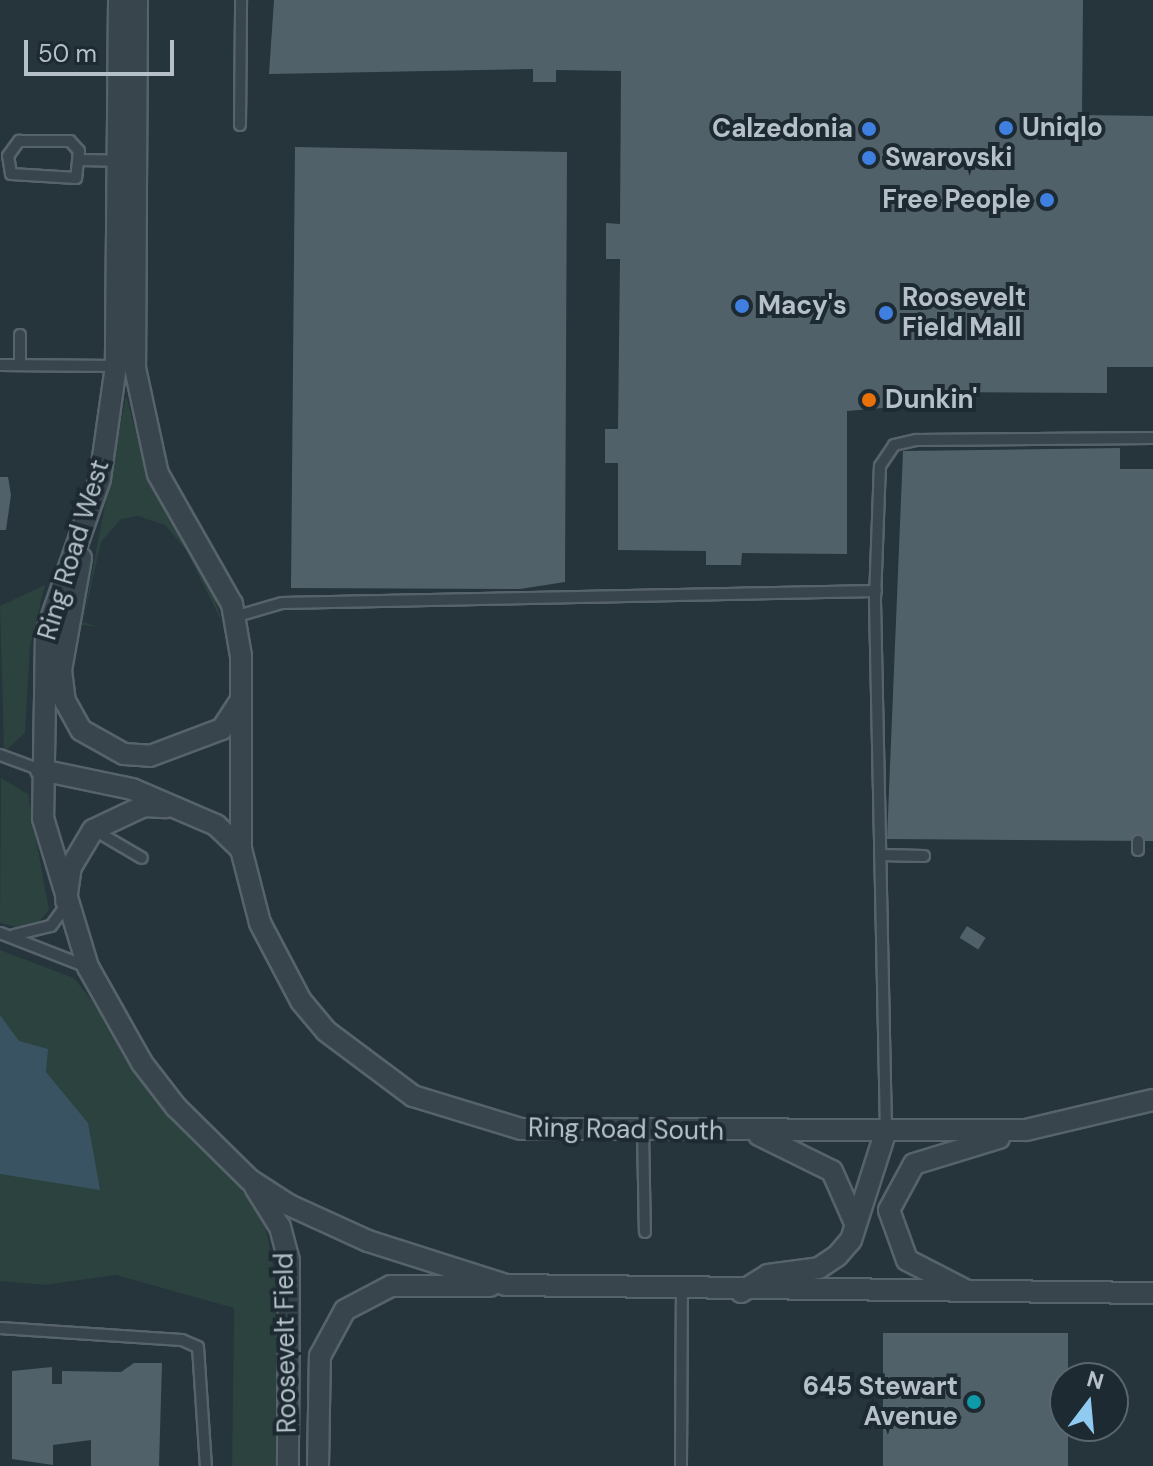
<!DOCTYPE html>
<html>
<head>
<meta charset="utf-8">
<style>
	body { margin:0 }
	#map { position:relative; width:1153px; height:1466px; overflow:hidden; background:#26343c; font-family:"DM Sans",sans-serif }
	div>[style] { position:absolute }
	.green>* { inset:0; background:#2b423e }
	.water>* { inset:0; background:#3a5362 }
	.building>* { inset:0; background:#51616a; transform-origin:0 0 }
	.roads { filter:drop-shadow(2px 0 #57636b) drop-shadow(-2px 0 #57636b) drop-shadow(0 2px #57636b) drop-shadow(0 -2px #57636b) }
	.lane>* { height:10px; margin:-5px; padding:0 5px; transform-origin:5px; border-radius:5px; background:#39454d }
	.street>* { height:20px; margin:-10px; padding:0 10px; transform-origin:10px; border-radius:10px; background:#39454d }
	.dots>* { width:22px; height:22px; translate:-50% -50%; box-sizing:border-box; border:4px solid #1e2a32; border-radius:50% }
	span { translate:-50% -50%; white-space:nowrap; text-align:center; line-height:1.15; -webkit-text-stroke:8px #1e2a32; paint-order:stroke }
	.poi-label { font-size:26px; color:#b5c0c8; font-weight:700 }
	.left { translate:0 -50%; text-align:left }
	.right { translate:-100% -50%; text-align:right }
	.street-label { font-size:26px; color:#b5c0c8 }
	.north { position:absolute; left:1049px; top:1362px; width:80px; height:80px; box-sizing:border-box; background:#1e2a32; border:2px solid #5a666e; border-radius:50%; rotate:16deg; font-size:22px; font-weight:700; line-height:32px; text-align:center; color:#b5c0c8 }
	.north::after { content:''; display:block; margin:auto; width:28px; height:36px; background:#91caf1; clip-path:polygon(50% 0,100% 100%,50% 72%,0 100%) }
	.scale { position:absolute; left:24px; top:40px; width:150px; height:36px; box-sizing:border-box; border:4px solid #b5c0c8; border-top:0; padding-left:10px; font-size:24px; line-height:28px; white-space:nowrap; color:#b5c0c8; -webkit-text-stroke:6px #1e2a32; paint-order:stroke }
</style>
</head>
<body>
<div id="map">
	<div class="green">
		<div style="clip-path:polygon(126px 395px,147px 474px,208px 579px,223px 624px,186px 550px,165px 525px,138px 516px,121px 519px,101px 542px,83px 622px,100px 627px,82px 625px)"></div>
		<div style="clip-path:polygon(45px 585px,30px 646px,25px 733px,4px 752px,0 606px)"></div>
		<div style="clip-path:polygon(1px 778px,28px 794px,49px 910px,31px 931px,0 923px)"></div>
		<div style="clip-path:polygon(0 950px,74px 978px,264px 1219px,280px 1300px,277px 1466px,232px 1466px,234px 1308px,116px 1275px,44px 1285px,0 1281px)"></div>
	</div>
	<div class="water">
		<div style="clip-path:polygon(0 1015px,19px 1041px,48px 1049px,46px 1072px,88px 1123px,100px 1190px,0 1174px)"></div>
	</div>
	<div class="building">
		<div style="clip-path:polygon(274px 0,1083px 0,1082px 115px,1153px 116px,1153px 367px,1107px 367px,1107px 393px,928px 392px,928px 404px,847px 411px,847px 554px,742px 553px,741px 565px,706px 565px,706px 551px,618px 550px,618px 463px,605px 463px,605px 429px,618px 429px,620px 259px,606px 259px,606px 223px,620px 224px,621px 71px,556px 70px,556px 82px,533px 82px,533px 69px,269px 74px)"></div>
		<div style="clip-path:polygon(295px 147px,567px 152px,565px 582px,520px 589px,291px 588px)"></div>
		<div style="clip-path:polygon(1120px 448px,1120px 469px,1153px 469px,1153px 841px,887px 839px,903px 451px)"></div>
		<div style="clip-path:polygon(0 477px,8px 477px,11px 495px,6px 530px,0 530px)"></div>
		<div style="left:967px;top:926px;width:22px;height:14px;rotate:32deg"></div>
		<div style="left:1068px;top:1333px;width:133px;height:185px;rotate:90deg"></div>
		<div style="clip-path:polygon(134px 1363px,162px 1363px,159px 1466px,91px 1466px,91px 1440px,53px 1445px,53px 1465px,12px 1459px,12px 1371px,52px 1367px,52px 1384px,62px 1384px,62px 1371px,121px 1372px)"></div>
	</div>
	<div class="roads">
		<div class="lane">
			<div style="left:240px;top:125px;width:125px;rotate:-89.5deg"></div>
			<div style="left:19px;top:141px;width:51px"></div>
			<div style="left:70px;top:141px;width:13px;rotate:48deg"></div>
			<div style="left:79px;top:151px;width:27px;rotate:96deg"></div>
			<div style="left:76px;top:178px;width:65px;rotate:-176.5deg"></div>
			<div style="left:11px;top:174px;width:18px;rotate:-99deg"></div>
			<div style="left:8px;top:156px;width:19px;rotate:-54deg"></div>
			<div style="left:79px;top:160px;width:39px;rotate:1deg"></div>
			<div style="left:0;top:365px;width:116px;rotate:0.5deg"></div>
			<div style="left:20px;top:365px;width:30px;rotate:-90deg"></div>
			<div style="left:234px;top:617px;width:50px;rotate:-16.3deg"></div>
			<div style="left:282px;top:603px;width:594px;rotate:-1.16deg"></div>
			<div style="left:0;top:755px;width:44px;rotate:20.1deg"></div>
			<div style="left:96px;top:831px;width:53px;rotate:30.4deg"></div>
			<div style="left:1138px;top:841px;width:9px;rotate:90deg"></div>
			<div style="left:880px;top:855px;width:44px;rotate:1.3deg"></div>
			<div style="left:0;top:933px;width:93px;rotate:21.3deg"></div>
			<div style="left:14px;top:935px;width:38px;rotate:-14deg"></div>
			<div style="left:51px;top:926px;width:26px;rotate:-54deg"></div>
			<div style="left:886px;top:1130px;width:530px;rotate:-91.19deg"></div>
			<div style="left:875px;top:600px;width:134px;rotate:-87.9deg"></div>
			<div style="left:880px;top:466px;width:25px;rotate:-56deg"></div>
			<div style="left:894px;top:445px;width:23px;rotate:-13deg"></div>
			<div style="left:916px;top:440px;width:237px;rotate:-0.5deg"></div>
			<div style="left:643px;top:1132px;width:100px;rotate:88.9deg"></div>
			<div style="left:0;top:1328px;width:182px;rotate:3.8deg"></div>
			<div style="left:182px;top:1340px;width:17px;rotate:24deg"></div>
			<div style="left:198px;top:1347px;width:119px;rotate:86.2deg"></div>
			<div style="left:681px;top:1466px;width:175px;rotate:-89.7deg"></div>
		</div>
		<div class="street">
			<div style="left:119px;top:0;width:366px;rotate:90.5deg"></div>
			<div style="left:116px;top:366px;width:114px;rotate:98.1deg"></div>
			<div style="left:100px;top:479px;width:163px;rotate:109.3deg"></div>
			<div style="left:46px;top:633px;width:185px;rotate:90.9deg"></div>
			<div style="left:43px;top:818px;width:156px;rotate:73.2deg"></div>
			<div style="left:88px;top:967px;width:110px;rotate:60.6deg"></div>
			<div style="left:142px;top:1063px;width:56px;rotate:52.3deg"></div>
			<div style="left:176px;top:1107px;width:104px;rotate:44.6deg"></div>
			<div style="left:250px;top:1180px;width:46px;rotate:32.7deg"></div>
			<div style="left:289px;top:1205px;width:87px;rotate:24.5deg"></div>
			<div style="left:368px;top:1241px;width:145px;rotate:17.7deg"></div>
			<div style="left:506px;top:1285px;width:647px;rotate:0.71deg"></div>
			<div style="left:137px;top:0;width:368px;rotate:90.3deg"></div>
			<div style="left:135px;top:368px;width:108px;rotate:77.8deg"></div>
			<div style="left:158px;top:474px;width:150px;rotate:60.4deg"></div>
			<div style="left:232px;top:604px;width:53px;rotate:80.2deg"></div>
			<div style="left:241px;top:656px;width:193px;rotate:90deg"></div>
			<div style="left:241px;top:849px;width:76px;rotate:75.6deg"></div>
			<div style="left:260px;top:923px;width:88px;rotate:62.3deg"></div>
			<div style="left:301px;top:1001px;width:39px;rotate:50deg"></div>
			<div style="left:326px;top:1031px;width:109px;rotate:36.8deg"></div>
			<div style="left:413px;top:1096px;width:113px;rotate:17deg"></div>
			<div style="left:521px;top:1129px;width:505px;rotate:0.11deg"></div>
			<div style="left:1026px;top:1130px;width:130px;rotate:-13.3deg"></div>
			<div style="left:81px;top:558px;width:114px;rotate:100.1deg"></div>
			<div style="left:61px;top:670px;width:31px;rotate:83deg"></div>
			<div style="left:65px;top:701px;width:33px;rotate:61deg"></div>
			<div style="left:81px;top:730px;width:49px;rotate:29.2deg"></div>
			<div style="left:124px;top:754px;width:26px;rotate:4deg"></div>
			<div style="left:150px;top:756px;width:77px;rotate:-20.6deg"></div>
			<div style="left:222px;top:729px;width:33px;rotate:-57deg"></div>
			<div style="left:41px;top:770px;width:93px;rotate:11.8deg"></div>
			<div style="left:132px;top:789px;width:91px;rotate:23.2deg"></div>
			<div style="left:216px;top:825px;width:35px;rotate:44deg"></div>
			<div style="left:66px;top:901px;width:34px;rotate:-82deg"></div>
			<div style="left:71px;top:867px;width:43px;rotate:-59.3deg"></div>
			<div style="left:93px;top:830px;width:56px;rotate:-25.2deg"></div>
			<div style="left:144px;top:806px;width:22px;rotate:3deg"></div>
			<div style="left:759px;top:1135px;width:81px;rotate:26.3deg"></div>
			<div style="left:832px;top:1171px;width:57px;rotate:66.1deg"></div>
			<div style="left:255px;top:1187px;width:47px;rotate:58deg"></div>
			<div style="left:280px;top:1227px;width:35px;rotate:75deg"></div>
			<div style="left:289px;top:1261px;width:205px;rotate:90.3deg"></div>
			<div style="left:965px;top:1290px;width:65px;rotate:-152.7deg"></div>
			<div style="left:907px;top:1260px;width:53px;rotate:-109.8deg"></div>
			<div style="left:889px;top:1210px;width:52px;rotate:-61.5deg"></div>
			<div style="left:914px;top:1164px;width:89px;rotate:-17deg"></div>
			<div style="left:741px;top:1292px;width:32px;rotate:-32deg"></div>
			<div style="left:768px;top:1275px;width:51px;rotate:-7.8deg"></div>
			<div style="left:819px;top:1268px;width:22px;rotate:-34deg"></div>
			<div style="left:837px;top:1256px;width:21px;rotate:-49deg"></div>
			<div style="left:851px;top:1240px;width:115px;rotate:-72.3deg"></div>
			<div style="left:318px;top:1466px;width:110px;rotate:-89deg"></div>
			<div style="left:320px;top:1356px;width:52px;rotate:-61.5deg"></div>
			<div style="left:345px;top:1310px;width:52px;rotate:-27.6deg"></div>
			<div style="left:391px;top:1286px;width:99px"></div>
		</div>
	</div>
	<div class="dots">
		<div style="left:1006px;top:128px;background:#3f7fe0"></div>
		<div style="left:869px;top:129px;background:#3f7fe0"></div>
		<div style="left:869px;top:158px;background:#3f7fe0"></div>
		<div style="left:1047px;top:200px;background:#3f7fe0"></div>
		<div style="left:742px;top:306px;background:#3f7fe0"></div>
		<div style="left:886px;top:313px;background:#3f7fe0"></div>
		<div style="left:869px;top:400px;background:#e8710a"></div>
		<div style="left:974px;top:1402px;background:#0f9aa8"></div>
	</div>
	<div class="poi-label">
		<span class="left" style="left:1022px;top:128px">Uniqlo</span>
		<span class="right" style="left:853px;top:129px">Calzedonia</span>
		<span class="left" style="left:885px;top:158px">Swarovski</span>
		<span class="right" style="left:1031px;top:200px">Free People</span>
		<span class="left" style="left:902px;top:313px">Roosevelt<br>Field Mall</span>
		<span class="left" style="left:758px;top:306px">Macy's</span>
		<span class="left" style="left:885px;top:400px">Dunkin'</span>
		<span class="right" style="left:958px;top:1402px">645 Stewart<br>Avenue</span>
	</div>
	<div class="street-label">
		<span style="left:74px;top:550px;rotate:-73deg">Ring Road West</span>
		<span style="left:626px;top:1130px;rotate:1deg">Ring Road South</span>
		<span style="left:286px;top:1343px;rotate:-91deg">Roosevelt Field</span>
	</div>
	<div class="north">N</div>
	<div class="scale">50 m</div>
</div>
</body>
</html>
